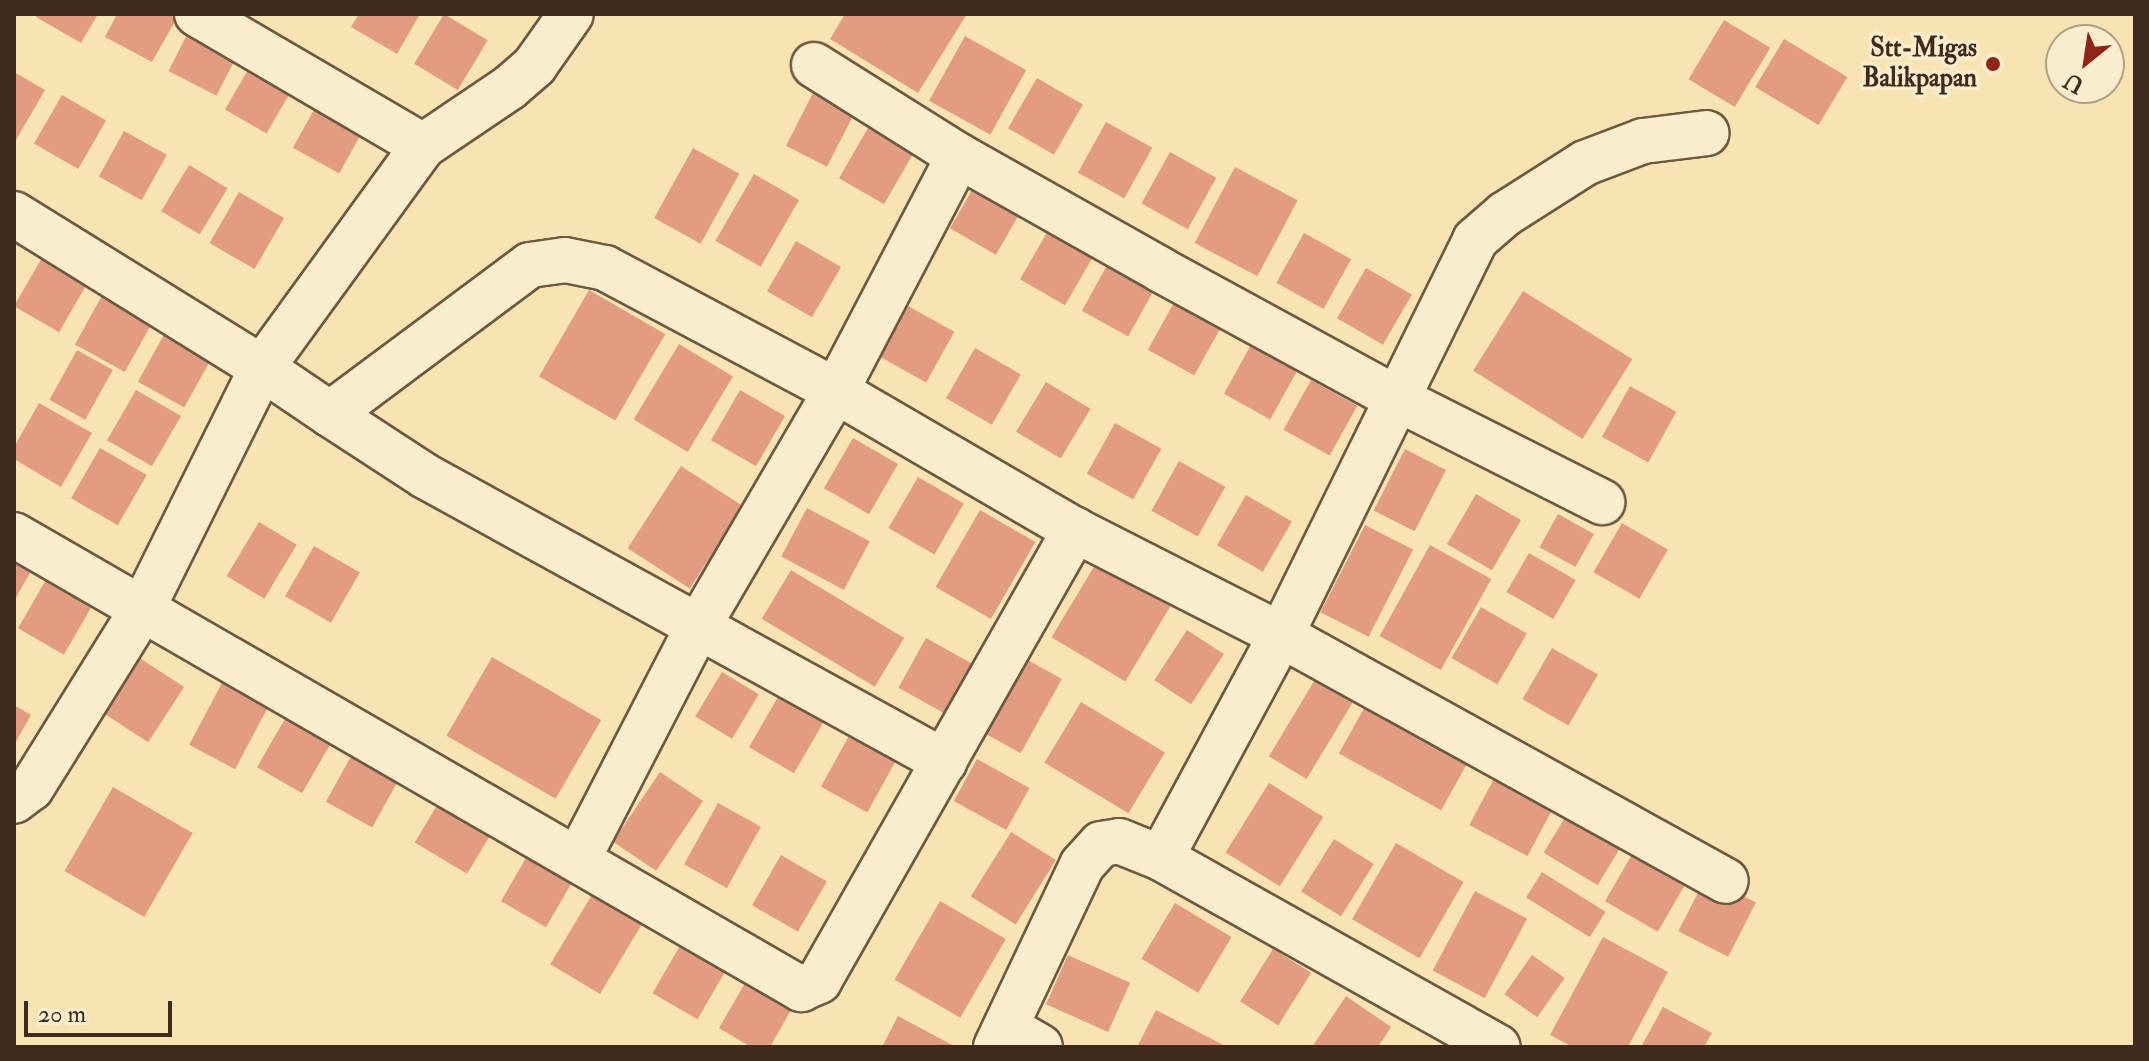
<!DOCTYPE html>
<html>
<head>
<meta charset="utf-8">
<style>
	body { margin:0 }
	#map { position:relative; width:2149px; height:1061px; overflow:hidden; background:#f7e4b2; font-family:"IM FELL Double Pica",serif }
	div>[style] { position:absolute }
	.building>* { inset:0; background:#e29d80; transform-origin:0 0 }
	.roads { filter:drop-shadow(2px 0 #6d5942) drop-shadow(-2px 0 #6d5942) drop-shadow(0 2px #6d5942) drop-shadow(0 -2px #6d5942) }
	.street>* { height:44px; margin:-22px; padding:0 22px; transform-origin:22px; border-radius:22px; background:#faedcd }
	.dots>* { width:22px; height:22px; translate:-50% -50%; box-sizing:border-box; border:4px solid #faedcd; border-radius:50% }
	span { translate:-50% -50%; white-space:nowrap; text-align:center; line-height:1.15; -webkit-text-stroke:7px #faedcd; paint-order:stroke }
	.poi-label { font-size:26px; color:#3f2b1d; font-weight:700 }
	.right { translate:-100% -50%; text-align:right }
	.frame { position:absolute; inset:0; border:16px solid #3f2b1d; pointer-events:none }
	.north { position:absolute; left:2045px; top:24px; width:80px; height:80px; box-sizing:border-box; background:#faedcd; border:2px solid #af9f87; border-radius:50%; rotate:210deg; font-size:22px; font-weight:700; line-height:32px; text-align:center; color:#3f2b1d }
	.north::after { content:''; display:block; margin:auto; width:28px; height:36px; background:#8f2418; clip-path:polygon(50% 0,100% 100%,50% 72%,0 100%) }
	.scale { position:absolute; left:24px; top:1001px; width:148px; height:36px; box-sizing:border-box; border:4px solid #3f2b1d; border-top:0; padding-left:10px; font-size:24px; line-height:28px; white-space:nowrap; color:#3f2b1d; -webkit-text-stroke:6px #faedcd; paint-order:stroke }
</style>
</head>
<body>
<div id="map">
	<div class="building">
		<div style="clip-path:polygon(38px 14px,98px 14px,81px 43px,36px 17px)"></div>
		<div style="clip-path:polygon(117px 14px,175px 14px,178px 16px,152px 62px,105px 37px)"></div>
		<div style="clip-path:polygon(359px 14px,420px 14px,397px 54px,351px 27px)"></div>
		<div style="left:444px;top:14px;width:51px;height:58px;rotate:31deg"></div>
		<div style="clip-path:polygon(845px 14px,967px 14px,918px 93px,830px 39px)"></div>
		<div style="left:1724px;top:20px;width:54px;height:69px;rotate:31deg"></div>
		<div style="left:193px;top:23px;width:54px;height:54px;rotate:27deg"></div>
		<div style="left:965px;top:36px;width:70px;height:74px;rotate:29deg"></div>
		<div style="left:1784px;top:39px;width:74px;height:56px;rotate:31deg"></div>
		<div style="left:253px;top:61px;width:48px;height:56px;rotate:30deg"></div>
		<div style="clip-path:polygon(14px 72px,45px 90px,16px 140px,14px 139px)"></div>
		<div style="left:1037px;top:78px;width:53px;height:58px;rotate:30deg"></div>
		<div style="left:816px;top:87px;width:46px;height:66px;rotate:27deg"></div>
		<div style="left:62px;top:95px;width:51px;height:56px;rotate:30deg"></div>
		<div style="left:321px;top:97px;width:53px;height:58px;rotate:29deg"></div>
		<div style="left:1106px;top:122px;width:53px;height:58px;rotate:29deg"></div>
		<div style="left:868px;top:128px;width:52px;height:58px;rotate:30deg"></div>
		<div style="left:124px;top:131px;width:49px;height:52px;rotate:29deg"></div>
		<div style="left:693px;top:148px;width:53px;height:80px;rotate:29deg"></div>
		<div style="left:1170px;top:152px;width:53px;height:59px;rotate:29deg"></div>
		<div style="left:189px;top:165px;width:45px;height:54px;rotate:31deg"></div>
		<div style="left:1235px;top:167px;width:71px;height:86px;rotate:28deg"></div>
		<div style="left:754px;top:174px;width:52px;height:77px;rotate:30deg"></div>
		<div style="left:979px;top:178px;width:53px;height:58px;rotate:30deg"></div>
		<div style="left:239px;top:192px;width:52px;height:59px;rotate:30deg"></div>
		<div style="left:1049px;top:229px;width:52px;height:58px;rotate:30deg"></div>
		<div style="left:1304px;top:233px;width:54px;height:57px;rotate:29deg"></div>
		<div style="left:796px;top:241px;width:52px;height:58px;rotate:30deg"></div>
		<div style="left:43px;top:256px;width:52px;height:58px;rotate:30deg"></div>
		<div style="left:1110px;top:260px;width:53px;height:58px;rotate:29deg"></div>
		<div style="left:1366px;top:268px;width:53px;height:58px;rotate:30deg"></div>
		<div style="left:589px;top:290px;width:88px;height:100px;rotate:30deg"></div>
		<div style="left:1523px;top:291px;width:129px;height:94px;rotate:32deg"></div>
		<div style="left:104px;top:292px;width:57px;height:60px;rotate:29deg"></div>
		<div style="left:1176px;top:299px;width:53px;height:58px;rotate:29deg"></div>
		<div style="left:908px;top:306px;width:53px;height:58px;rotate:29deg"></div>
		<div style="left:166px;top:331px;width:53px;height:58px;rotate:29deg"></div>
		<div style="left:1252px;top:343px;width:53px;height:58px;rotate:29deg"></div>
		<div style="left:679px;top:344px;width:63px;height:88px;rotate:31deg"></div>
		<div style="left:975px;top:348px;width:53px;height:58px;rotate:30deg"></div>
		<div style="left:77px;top:350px;width:41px;height:57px;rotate:29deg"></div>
		<div style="left:1311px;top:380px;width:53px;height:57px;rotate:29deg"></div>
		<div style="left:1046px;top:382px;width:52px;height:58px;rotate:31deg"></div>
		<div style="left:1630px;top:386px;width:53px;height:58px;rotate:29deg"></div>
		<div style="left:136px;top:390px;width:52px;height:58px;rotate:30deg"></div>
		<div style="left:740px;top:390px;width:52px;height:58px;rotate:30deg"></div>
		<div style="clip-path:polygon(39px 403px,92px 433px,61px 487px,14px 459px,14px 447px)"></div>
		<div style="left:1115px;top:423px;width:53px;height:58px;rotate:29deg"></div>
		<div style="left:853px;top:438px;width:52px;height:58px;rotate:30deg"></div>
		<div style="left:100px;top:448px;width:54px;height:58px;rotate:30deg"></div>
		<div style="left:1405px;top:449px;width:46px;height:69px;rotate:27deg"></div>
		<div style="left:1179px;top:461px;width:53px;height:57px;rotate:29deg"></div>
		<div style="left:681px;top:466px;width:74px;height:98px;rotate:33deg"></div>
		<div style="left:918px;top:477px;width:53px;height:59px;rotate:30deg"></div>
		<div style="left:1476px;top:494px;width:52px;height:58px;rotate:30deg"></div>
		<div style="left:1246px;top:495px;width:53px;height:58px;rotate:30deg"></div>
		<div style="left:807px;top:508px;width:71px;height:55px;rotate:28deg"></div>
		<div style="left:980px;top:510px;width:64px;height:89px;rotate:30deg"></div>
		<div style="left:1558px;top:514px;width:41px;height:38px;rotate:29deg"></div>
		<div style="left:259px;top:522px;width:44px;height:63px;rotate:31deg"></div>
		<div style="left:1622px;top:523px;width:53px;height:57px;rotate:30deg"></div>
		<div style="left:1365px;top:525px;width:54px;height:98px;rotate:27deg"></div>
		<div style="left:1430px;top:545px;width:70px;height:104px;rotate:29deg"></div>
		<div style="left:314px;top:546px;width:53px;height:58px;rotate:30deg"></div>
		<div style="left:1529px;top:553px;width:54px;height:45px;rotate:30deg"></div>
		<div style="left:1101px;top:555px;width:86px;height:96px;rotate:31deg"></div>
		<div style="clip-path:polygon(14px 561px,31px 571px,14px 601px)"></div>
		<div style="left:791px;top:570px;width:132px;height:57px;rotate:31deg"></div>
		<div style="left:47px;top:578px;width:53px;height:58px;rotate:30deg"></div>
		<div style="left:1481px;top:607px;width:53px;height:59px;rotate:30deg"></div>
		<div style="left:1187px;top:630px;width:44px;height:60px;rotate:33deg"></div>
		<div style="left:926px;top:638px;width:53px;height:57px;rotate:29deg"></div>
		<div style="left:1552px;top:648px;width:53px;height:59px;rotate:30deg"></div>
		<div style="left:138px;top:657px;width:55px;height:66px;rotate:33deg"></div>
		<div style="left:492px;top:657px;width:126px;height:91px;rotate:30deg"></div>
		<div style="left:1026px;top:659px;width:41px;height:85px;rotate:29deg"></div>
		<div style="left:1325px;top:663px;width:44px;height:109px;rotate:31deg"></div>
		<div style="left:722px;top:672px;width:43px;height:52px;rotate:31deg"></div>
		<div style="left:222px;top:683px;width:52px;height:70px;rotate:28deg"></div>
		<div style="left:778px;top:697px;width:52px;height:58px;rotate:30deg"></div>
		<div style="left:1368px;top:701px;width:117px;height:60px;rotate:29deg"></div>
		<div style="left:1081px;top:702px;width:98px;height:71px;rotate:31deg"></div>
		<div style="clip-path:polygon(14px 705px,31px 715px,14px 745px)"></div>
		<div style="left:286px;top:717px;width:52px;height:58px;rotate:30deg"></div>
		<div style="left:849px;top:736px;width:53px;height:58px;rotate:29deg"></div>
		<div style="left:354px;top:751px;width:53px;height:58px;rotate:29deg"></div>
		<div style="left:977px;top:759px;width:60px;height:48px;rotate:29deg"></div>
		<div style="left:660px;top:772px;width:52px;height:84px;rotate:34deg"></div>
		<div style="left:1497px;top:773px;width:66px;height:59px;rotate:28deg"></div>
		<div style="left:1269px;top:783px;width:64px;height:82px;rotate:32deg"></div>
		<div style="left:113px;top:787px;width:92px;height:97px;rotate:30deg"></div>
		<div style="left:442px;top:797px;width:61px;height:53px;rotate:31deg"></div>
		<div style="left:718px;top:803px;width:49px;height:70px;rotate:29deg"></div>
		<div style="left:1573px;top:804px;width:63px;height:57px;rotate:31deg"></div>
		<div style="left:1011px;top:832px;width:53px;height:76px;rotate:32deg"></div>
		<div style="left:1334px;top:839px;width:47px;height:62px;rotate:32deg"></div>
		<div style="left:1396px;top:843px;width:78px;height:88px;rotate:30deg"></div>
		<div style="left:1638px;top:844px;width:61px;height:66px;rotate:30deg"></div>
		<div style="left:530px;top:851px;width:52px;height:58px;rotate:30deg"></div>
		<div style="left:781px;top:855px;width:53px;height:58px;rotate:30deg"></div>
		<div style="left:1542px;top:872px;width:75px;height:30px;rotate:32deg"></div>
		<div style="left:1706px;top:877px;width:56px;height:61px;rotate:27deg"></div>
		<div style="left:1475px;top:891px;width:59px;height:90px;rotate:28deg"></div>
		<div style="left:593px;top:893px;width:58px;height:83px;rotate:31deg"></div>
		<div style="left:940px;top:901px;width:76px;height:91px;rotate:30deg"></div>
		<div style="left:1175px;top:903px;width:66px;height:65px;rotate:31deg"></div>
		<div style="clip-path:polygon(1603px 937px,1668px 972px,1628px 1047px,1573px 1047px,1550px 1035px)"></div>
		<div style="left:681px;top:944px;width:52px;height:57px;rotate:30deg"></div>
		<div style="left:1273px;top:949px;width:45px;height:62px;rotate:32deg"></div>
		<div style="left:1068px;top:955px;width:68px;height:54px;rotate:24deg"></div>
		<div style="left:1532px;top:955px;width:40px;height:48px;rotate:35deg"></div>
		<div style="clip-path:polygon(748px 978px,794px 1005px,770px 1047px,751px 1047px,719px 1028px)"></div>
		<div style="clip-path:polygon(1346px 996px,1391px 1027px,1378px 1047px,1312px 1047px)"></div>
		<div style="clip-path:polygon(1663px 1007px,1712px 1033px,1704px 1047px,1641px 1047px)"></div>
		<div style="clip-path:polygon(1156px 1010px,1210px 1038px,1227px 1047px,1137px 1047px)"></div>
		<div style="clip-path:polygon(898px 1016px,956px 1047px,882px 1047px)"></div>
	</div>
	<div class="roads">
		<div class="street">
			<div style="left:197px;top:14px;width:262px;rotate:30.3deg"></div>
			<div style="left:423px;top:146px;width:274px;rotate:126deg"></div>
			<div style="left:262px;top:368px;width:82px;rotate:34.1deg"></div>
			<div style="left:330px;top:414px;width:249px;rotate:-36.7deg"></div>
			<div style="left:530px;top:265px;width:35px;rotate:-8deg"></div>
			<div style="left:565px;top:260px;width:41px;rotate:11.3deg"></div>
			<div style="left:605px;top:268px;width:262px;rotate:28deg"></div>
			<div style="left:836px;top:391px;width:276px;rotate:30.2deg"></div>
			<div style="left:1075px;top:530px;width:231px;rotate:27deg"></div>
			<div style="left:1281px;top:635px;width:508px;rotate:28.93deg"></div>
			<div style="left:814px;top:65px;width:171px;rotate:32.1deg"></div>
			<div style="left:959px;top:156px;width:232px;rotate:29.4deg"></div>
			<div style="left:1161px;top:270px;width:270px;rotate:28.6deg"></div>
			<div style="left:1398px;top:399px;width:229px;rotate:26.8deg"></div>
			<div style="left:423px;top:146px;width:104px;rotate:-34deg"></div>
			<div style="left:509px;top:88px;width:35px;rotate:-41deg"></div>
			<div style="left:535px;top:65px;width:62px;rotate:-54.8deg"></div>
			<div style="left:14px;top:214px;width:292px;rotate:31.8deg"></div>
			<div style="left:262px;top:368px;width:270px;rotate:116.4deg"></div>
			<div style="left:142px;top:610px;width:210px;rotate:121.9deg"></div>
			<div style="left:31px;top:788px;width:21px;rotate:143deg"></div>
			<div style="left:330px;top:414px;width:113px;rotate:33.1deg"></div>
			<div style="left:425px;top:476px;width:593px;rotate:28.81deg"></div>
			<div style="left:14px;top:535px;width:909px;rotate:29.98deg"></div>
			<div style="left:801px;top:989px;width:20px;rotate:-24deg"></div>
			<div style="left:819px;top:981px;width:519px;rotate:-60.42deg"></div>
			<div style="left:1161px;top:858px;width:253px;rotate:-61.7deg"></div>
			<div style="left:1281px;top:635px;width:440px;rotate:-63.8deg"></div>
			<div style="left:1475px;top:240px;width:40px;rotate:-41deg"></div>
			<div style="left:1505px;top:214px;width:95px;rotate:-32.5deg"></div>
			<div style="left:1585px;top:163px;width:62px;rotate:-20.8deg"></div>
			<div style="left:1643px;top:141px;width:64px;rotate:-7.1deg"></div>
			<div style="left:578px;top:859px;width:263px;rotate:-62.7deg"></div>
			<div style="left:699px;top:625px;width:271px;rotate:-59.7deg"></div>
			<div style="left:836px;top:391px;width:265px;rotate:-62.4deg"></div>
			<div style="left:1006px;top:1027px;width:39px;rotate:30deg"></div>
			<div style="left:996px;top:1047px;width:201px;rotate:-64.7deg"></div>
			<div style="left:1082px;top:865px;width:28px;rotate:-48deg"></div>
			<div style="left:1101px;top:844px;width:18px;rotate:-9deg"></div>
			<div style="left:1119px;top:841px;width:45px;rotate:22deg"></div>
			<div style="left:1161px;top:858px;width:386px;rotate:29.3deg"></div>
		</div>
	</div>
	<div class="dots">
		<div style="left:1993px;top:64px;background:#8f2418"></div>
	</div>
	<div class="poi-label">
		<span class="right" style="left:1977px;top:64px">Stt-Migas<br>Balikpapan</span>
	</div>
	<div class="frame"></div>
	<div class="north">U</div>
	<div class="scale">20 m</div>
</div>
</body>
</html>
